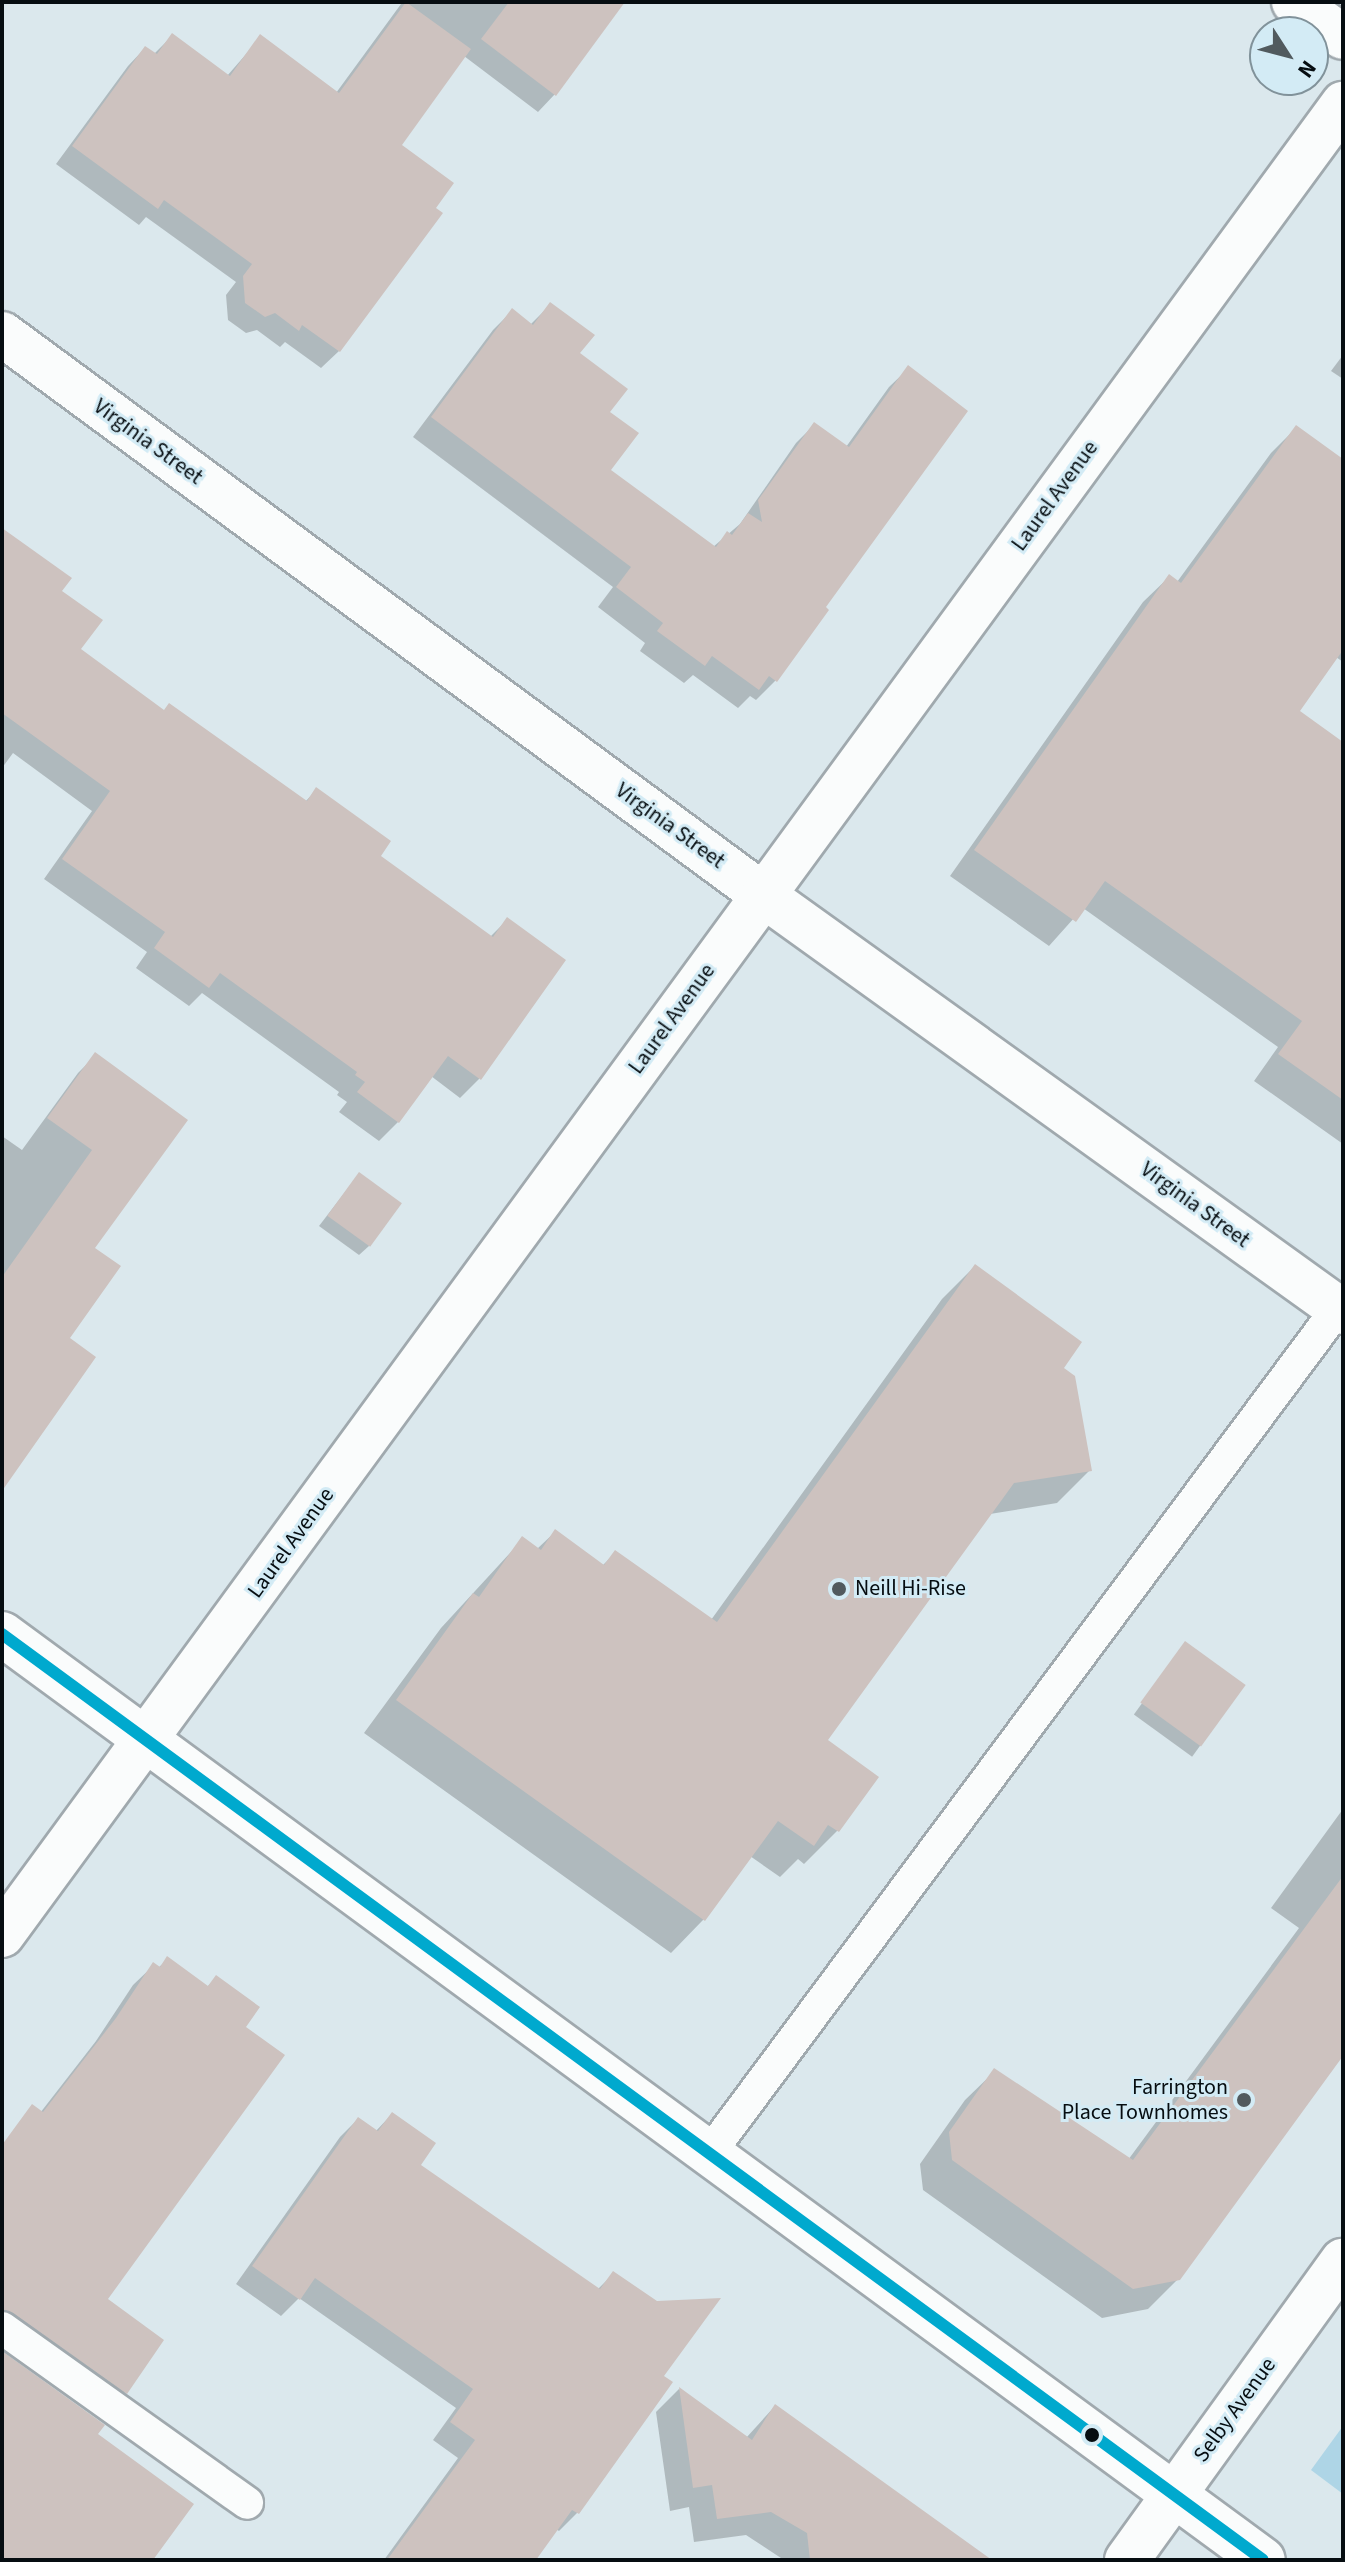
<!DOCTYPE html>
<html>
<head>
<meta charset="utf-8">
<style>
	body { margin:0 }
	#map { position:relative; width:1345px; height:2562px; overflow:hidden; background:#dbe8ed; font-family:"Source Sans 3",sans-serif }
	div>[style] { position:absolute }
	.green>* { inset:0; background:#aed5e6 }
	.shadow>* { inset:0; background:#0003; transform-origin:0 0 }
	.building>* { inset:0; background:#cdc2bf; transform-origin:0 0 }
	.roads { filter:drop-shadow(2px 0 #a0a9ae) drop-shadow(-2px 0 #a0a9ae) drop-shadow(0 2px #a0a9ae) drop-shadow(0 -2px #a0a9ae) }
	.lane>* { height:32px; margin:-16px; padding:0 16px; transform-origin:16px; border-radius:16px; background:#fafcfc }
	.street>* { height:44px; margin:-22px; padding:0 22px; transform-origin:22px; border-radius:22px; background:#fafcfc }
	.secondary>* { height:44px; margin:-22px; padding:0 22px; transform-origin:22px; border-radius:22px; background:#fafcfc }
	.bus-1>* { height:12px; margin:-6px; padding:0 6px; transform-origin:6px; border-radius:6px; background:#00a9ce }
	.dots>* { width:22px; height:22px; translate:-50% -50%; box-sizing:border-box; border:4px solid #d3ebf5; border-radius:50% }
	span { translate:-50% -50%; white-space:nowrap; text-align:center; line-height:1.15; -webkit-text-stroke:6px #d3ebf5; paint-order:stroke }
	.street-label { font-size:22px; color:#060d11 }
	.poi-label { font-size:22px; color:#060d11 }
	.left { translate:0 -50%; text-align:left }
	.right { translate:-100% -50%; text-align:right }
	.frame { position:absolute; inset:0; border:4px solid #060d11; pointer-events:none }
	.north { position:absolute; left:1249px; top:16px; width:80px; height:80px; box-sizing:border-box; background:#d3ebf5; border:2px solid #81929a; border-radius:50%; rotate:126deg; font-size:22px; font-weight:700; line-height:32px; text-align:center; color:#060d11 }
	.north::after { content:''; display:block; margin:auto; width:28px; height:36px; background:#515a5e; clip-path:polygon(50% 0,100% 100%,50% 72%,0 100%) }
</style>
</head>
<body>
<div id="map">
	<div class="green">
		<div style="clip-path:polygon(1343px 2426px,1343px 2494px,1311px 2470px)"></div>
	</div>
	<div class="shadow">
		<div style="clip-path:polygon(398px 2px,623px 2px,555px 94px,538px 112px,464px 56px,399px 145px,433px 208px,440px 213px,339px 351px,321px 368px,285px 342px,280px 347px,257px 330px,246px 333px,228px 320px,226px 295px,236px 282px,146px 217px,139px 225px,56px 164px,128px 66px,145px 48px,154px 54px,172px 36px,227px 76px,261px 37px,336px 93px,401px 4px)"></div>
		<div style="clip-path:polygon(550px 305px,607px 413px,608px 471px,713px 547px,740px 524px,796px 443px,815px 424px,846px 447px,889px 387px,909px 368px,823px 608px,826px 610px,775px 681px,756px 700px,750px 696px,738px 708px,693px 675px,684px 683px,640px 651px,645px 643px,598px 607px,613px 587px,413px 437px,493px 330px,512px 311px,530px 325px)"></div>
		<div style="clip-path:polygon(1343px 355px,1343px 379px,1331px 371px)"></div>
		<div style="clip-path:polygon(1296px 428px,1343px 461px,1343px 662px,1336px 657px,1297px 712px,1343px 744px,1343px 1144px,1254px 1081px,1278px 1047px,1083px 908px,1049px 946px,950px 876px,1143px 602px,1169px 577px,1177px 582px,1271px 453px)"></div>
		<div style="clip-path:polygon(2px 537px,60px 592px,78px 650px,164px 712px,305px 802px,316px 790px,378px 856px,490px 937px,507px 920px,479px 1079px,460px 1098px,431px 1076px,398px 1122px,379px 1141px,339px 1112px,347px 1102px,337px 1095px,339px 1092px,202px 993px,189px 1006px,136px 968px,147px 952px,44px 879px,92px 811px,13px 753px,2px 768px)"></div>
		<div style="clip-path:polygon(96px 1055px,93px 1248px,67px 1339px,2px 1464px,2px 1136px,22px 1150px,78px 1073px)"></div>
		<div style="clip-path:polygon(359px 1174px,369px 1246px,359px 1255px,319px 1226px)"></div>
		<div style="clip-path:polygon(975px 1266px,1061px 1368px,1090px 1470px,1057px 1503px,990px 1514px,826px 1741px,876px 1777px,837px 1831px,804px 1864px,798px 1859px,780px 1877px,750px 1856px,703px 1920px,671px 1953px,364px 1733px,441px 1628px,523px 1539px,537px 1549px,555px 1532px,602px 1566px,615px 1553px,711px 1620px,942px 1299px)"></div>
		<div style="left:1185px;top:1644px;width:72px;height:87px;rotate:36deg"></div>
		<div style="clip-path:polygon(1343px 1809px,1343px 2052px,1178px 2279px,1148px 2309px,1102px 2318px,923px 2190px,920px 2164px,965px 2100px,995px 2071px,1128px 2160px,1299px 1928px,1271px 1908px)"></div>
		<div style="clip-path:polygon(168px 1959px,207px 1987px,216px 1978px,243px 2027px,105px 2299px,125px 2392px,105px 2413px,2px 2339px,2px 2162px,96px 2041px,133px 1985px,154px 1965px,158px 1968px)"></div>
		<div style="clip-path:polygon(392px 2114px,418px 2166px,598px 2289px,614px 2273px,661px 2376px,577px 2513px,559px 2531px,556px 2529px,533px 2560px,384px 2560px,458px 2458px,433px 2440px,456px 2408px,299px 2298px,281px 2316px,236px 2284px,340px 2137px,358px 2119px,375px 2132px)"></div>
		<div style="clip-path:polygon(679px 2389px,746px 2438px,775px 2406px,943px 2560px,784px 2560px,746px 2535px,694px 2542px,689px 2507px,670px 2511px,656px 2412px)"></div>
	</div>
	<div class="building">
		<div style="clip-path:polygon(406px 2px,471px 49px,402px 145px,454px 183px,436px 208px,443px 213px,340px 352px,302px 325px,299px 331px,275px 313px,265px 317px,245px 303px,243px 276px,252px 264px,164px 200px,158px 209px,72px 146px,145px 46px,157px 54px,172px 33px,230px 76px,260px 34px,339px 93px)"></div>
		<div style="clip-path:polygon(509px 2px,625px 2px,556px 96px,481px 39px)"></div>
		<div style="clip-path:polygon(550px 302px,595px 335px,580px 353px,628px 389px,610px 412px,639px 433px,611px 470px,716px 547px,727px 531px,732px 535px,748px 513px,762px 522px,758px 500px,814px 422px,849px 447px,908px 365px,968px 411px,826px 607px,829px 610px,777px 682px,769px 676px,759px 690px,712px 656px,705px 666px,657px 631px,663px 623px,616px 587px,631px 567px,431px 417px,512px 308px,533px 325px)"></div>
		<div style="clip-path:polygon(1296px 425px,1343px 459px,1343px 650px,1300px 711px,1343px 742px,1343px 1100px,1278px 1054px,1302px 1021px,1105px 881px,1076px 922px,974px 850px,1169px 574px,1181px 583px)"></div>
		<div style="clip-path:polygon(2px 528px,72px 578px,62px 591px,103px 620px,81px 649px,164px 710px,169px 703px,307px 801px,316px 787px,391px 841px,381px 856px,493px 937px,507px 917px,566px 960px,481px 1080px,448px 1056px,399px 1123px,357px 1092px,365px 1082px,355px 1075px,357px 1072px,220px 973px,209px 988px,154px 948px,165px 932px,62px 859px,110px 791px,2px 713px)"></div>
		<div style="clip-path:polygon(95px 1052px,188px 1120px,95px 1248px,121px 1266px,70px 1338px,96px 1357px,2px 1491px,2px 1277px,92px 1150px,47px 1118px)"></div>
		<div style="left:359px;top:1172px;width:53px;height:54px;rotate:36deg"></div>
		<div style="clip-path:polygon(975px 1264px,1082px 1342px,1064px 1368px,1075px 1376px,1092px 1471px,1014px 1483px,828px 1740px,879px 1777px,839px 1832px,828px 1825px,814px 1846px,778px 1821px,705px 1921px,396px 1700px,473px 1593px,479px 1597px,522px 1536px,541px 1550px,555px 1529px,604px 1565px,615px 1550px,717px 1622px)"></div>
		<div style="left:1185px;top:1641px;width:75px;height:76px;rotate:36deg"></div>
		<div style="clip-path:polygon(1343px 1876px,1343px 2056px,1180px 2280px,1133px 2289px,952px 2160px,949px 2132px,994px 2068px,1133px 2160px)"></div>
		<div style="clip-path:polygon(167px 1956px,208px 1986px,216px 1975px,260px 2007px,246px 2027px,285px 2055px,108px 2299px,164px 2340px,127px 2394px,13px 2313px,2px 2309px,2px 2145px,32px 2104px,43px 2112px,116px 2018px,153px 1962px,160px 1967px)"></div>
		<div style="clip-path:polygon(392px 2112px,436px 2143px,421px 2165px,600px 2289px,613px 2271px,657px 2301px,721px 2298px,664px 2376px,673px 2382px,579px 2514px,572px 2510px,536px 2560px,387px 2560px,475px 2440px,450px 2422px,473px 2389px,315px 2278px,300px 2300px,252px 2266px,358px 2117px,378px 2131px)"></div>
		<div style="clip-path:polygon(2px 2351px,105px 2425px,98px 2434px,194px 2504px,153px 2560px,2px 2560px)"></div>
		<div style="clip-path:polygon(679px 2387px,752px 2440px,775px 2404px,992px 2560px,810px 2560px,807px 2533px,771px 2512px,717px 2519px,712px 2485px,693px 2488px)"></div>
	</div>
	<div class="roads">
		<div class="lane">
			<div style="left:711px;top:2151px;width:1051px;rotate:-53.36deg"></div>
			<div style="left:2px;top:2328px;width:301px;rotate:35.5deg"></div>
		</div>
		<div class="street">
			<div style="left:2px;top:334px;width:945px;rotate:36.4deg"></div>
			<div style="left:763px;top:895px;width:714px;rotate:35.71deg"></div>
			<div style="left:2px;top:1634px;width:1564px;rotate:36.29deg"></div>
			<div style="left:2px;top:1935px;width:2270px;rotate:-53.78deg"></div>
		</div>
		<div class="secondary">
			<div style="left:1294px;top:2px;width:60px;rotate:35.5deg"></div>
			<div style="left:1127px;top:2560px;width:369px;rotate:-54.2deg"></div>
		</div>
	</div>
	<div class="bus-1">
		<div style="left:2px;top:1634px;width:1564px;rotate:36.29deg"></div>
	</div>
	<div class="dots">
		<div style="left:839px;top:1589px;background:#515a5e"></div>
		<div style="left:1244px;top:2100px;background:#515a5e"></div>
		<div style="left:1092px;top:2435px;background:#060d11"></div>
	</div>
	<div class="street-label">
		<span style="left:148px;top:442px;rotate:36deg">Virginia Street</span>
		<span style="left:1055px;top:496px;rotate:-54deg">Laurel Avenue</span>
		<span style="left:670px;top:826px;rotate:36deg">Virginia Street</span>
		<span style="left:672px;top:1019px;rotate:-54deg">Laurel Avenue</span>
		<span style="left:1195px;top:1205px;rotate:36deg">Virginia Street</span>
		<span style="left:291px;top:1543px;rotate:-54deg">Laurel Avenue</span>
		<span style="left:1235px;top:2410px;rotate:-54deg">Selby Avenue</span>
	</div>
	<div class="poi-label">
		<span class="left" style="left:855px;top:1589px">Neill Hi-Rise</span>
		<span class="right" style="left:1228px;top:2100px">Farrington<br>Place Townhomes</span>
	</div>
	<div class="frame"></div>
	<div class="north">N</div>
</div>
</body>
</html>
